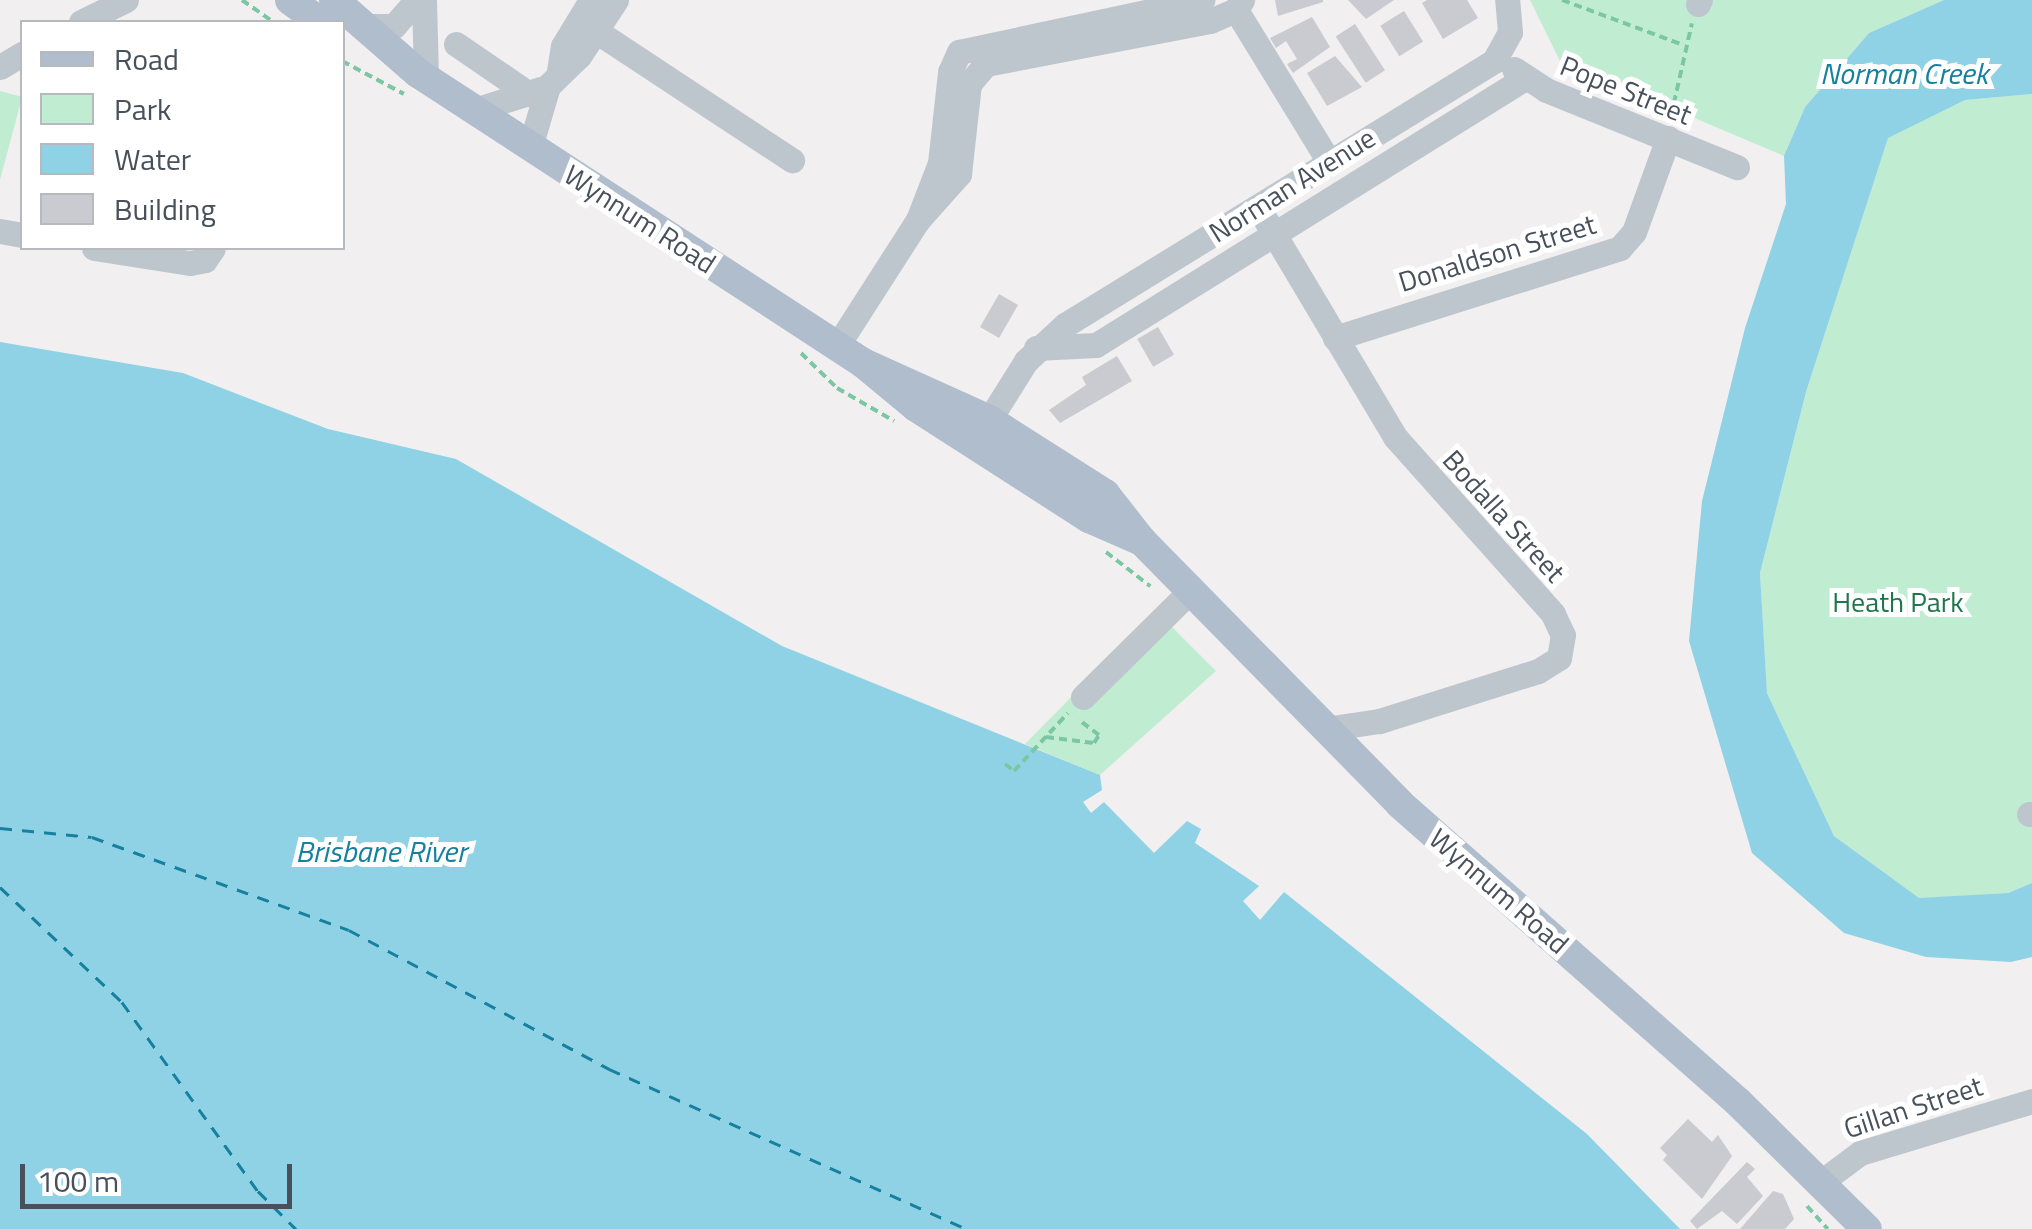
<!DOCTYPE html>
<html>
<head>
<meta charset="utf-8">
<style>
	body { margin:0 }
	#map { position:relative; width:2032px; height:1229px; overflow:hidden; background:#f1efef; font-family:"Titillium Web",sans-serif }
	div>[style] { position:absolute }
	.green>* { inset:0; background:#c0ecd2; transform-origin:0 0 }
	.water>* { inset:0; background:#90d2e5 }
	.ferry>* { height:2.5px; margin-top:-1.25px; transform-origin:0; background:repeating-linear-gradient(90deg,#16809f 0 12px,transparent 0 22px) }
	.building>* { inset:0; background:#c9cbd1; transform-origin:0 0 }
	.path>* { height:4px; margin-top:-2px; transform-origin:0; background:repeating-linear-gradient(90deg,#7bc7a3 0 8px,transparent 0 13px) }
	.minor>* { height:25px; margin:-12.5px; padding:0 12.5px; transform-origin:12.5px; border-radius:12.5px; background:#bec6cd }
	.major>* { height:30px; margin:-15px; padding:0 15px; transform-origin:15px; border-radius:15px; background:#b0bdcc }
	span { translate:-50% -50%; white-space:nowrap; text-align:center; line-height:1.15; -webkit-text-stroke:10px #fff; paint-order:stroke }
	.street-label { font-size:28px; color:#48515b }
	.park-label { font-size:28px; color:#1e774c }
	.water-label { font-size:30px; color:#16809f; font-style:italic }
	.legend { position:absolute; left:20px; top:20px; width:325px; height:230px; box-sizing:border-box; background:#fff; border:2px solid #b6b9bd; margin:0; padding:12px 18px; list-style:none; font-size:30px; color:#48515b }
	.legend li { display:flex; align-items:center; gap:20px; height:50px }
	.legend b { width:50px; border:2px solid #b6b9bd }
	.scale { position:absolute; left:20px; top:1164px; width:272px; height:45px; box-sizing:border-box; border:5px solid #48515b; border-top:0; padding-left:12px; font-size:30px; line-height:35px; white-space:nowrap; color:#48515b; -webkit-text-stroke:8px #fff; paint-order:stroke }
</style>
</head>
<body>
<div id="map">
	<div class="green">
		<div style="clip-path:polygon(1530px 0,1944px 0,1869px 33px,1805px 107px,1784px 156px,1560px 61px)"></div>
		<div style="left:0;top:91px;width:23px;height:129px;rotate:15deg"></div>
		<div style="clip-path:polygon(2032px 94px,2032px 883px,2008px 893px,1919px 899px,1834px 836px,1767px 693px,1760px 573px,1806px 392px,1888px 137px,1965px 100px)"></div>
		<div style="clip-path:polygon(1156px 611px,1216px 671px,1100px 775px,1025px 744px)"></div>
	</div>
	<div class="water">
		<div style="clip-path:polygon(1944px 0,2032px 0,2032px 94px,1965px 100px,1888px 138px,1806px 392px,1760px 573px,1767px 693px,1834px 836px,1919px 898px,2008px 893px,2032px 883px,2032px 957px,2011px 962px,1926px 957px,1844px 933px,1752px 853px,1689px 641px,1702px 501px,1745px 328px,1786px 204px,1784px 156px,1805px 107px,1869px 33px)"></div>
		<div style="clip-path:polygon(0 342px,183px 373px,328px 429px,456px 459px,782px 646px,1100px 775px,1102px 790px,1083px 802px,1091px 813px,1104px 802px,1154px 853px,1187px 821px,1201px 829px,1195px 843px,1259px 886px,1243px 901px,1260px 920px,1284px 892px,1587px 1134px,1680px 1229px,0 1229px)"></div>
	</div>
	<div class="ferry">
		<div style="left:0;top:828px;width:92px;rotate:5.6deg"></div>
		<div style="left:92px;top:837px;width:273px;rotate:19.9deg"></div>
		<div style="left:349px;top:930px;width:295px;rotate:28.1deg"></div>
		<div style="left:609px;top:1069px;width:391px;rotate:24.1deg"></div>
		<div style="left:0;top:887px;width:168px;rotate:43.3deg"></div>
		<div style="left:122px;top:1002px;width:233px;rotate:54.3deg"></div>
		<div style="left:258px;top:1191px;width:54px;rotate:45deg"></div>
	</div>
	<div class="building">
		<div style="clip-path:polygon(1275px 0,1323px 0,1323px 2px,1278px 16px)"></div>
		<div style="clip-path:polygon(1348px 0,1394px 0,1366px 19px)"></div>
		<div style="clip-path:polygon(1427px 0,1467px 0,1478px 18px,1443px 39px,1422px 3px)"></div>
		<div style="left:1404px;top:11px;width:36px;height:28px;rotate:58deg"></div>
		<div style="clip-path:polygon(1312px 17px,1330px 47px,1293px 73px,1287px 64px,1297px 59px,1286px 41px,1276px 48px,1270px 38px)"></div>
		<div style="left:1355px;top:24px;width:55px;height:23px;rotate:57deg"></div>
		<div style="clip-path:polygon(1335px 56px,1362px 87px,1327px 106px,1307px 73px)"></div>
		<div style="left:999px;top:294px;width:22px;height:38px;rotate:30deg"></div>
		<div style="left:1158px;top:327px;width:32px;height:24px;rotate:60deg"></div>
		<div style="clip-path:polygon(1117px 356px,1132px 381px,1060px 423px,1049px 410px,1086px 385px,1082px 377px)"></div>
		<div style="clip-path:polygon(1688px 1119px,1712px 1142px,1718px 1135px,1732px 1156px,1702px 1199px,1663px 1160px,1667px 1155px,1660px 1148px)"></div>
		<div style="clip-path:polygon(1747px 1162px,1755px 1169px,1747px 1177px,1763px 1196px,1737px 1224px,1722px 1211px,1697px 1229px,1690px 1221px)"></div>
		<div style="clip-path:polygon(1773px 1191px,1783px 1194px,1794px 1219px,1785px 1229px,1740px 1229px)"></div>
	</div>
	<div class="path">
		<div style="left:242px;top:0;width:38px;rotate:35deg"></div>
		<div style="left:1562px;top:0;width:129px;rotate:20.4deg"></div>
		<div style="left:342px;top:61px;width:70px;rotate:28deg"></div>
		<div style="left:1671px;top:116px;width:95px;rotate:-77.3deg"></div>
		<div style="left:801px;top:353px;width:50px;rotate:44.2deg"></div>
		<div style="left:837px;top:388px;width:66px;rotate:30.1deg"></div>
		<div style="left:1106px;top:552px;width:56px;rotate:37.7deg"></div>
		<div style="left:1046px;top:737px;width:48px;rotate:7.1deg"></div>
		<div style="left:1094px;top:743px;width:9px;rotate:-58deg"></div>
		<div style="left:1099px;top:735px;width:26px;rotate:-143deg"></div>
		<div style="left:1005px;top:764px;width:11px;rotate:38deg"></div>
		<div style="left:1014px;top:771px;width:79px;rotate:-47deg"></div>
		<div style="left:1807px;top:1206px;width:31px;rotate:48deg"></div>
	</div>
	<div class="minor">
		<div style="left:424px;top:0;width:78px;rotate:88.5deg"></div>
		<div style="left:1698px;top:4px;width:4px;rotate:-63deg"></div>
		<div style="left:1236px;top:10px;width:178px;rotate:58.5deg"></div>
		<div style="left:81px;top:22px;width:50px;rotate:-26.1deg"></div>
		<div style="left:364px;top:26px;width:30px"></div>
		<div style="left:394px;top:26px;width:35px;rotate:-49deg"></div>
		<div style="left:596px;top:31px;width:235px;rotate:33.4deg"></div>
		<div style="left:456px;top:44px;width:88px;rotate:34.4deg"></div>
		<div style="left:0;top:67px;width:26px;rotate:-31deg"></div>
		<div style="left:1514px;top:69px;width:38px;rotate:33deg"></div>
		<div style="left:1546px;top:90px;width:206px;rotate:22deg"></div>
		<div style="left:559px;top:71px;width:25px;rotate:-81deg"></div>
		<div style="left:563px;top:46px;width:54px;rotate:-58.7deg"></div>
		<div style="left:475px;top:110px;width:69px;rotate:-17.7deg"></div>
		<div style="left:530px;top:147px;width:64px;rotate:-73.6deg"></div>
		<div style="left:548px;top:86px;width:43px;rotate:-44.1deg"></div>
		<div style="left:579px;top:56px;width:67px;rotate:-56.5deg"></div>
		<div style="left:1258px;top:207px;width:268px;rotate:59.2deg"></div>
		<div style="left:1395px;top:437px;width:237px;rotate:48.2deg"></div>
		<div style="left:1553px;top:614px;width:23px;rotate:65deg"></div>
		<div style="left:1563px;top:635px;width:23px;rotate:100deg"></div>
		<div style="left:1559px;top:658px;width:25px;rotate:148deg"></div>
		<div style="left:1538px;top:671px;width:167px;rotate:162.5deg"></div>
		<div style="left:1379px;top:721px;width:55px;rotate:171.6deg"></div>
		<div style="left:918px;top:220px;width:62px;rotate:-48.3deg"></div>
		<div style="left:959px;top:174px;width:91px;rotate:-83.7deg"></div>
		<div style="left:969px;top:84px;width:26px;rotate:-50deg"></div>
		<div style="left:986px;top:64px;width:228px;rotate:-10.9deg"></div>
		<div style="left:1210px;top:21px;width:28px;rotate:-23deg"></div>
		<div style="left:1236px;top:10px;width:12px;rotate:-59deg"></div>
		<div style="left:0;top:231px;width:22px;rotate:10deg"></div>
		<div style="left:94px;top:248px;width:97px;rotate:8.9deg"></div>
		<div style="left:190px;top:263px;width:15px;rotate:-11deg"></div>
		<div style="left:205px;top:260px;width:14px;rotate:-56deg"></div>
		<div style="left:1335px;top:338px;width:299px;rotate:-17.5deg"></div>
		<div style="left:1620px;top:248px;width:21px;rotate:-49deg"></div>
		<div style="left:1634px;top:232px;width:100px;rotate:-70.1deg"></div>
		<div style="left:837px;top:346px;width:150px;rotate:-57.3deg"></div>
		<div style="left:918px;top:220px;width:61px;rotate:-68.9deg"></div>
		<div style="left:940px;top:163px;width:92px;rotate:-83.7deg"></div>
		<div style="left:950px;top:72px;width:22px;rotate:-66deg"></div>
		<div style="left:959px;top:52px;width:249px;rotate:-12.1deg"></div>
		<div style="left:1036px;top:348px;width:60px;rotate:-2.9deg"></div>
		<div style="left:1096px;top:345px;width:505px;rotate:-31.9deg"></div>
		<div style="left:989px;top:420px;width:70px;rotate:-57.9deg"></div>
		<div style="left:1026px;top:361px;width:53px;rotate:-42.7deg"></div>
		<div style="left:1065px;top:325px;width:504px;rotate:-31.61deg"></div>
		<div style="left:1494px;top:61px;width:33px;rotate:-61deg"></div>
		<div style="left:1510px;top:32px;width:32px;rotate:-95deg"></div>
		<div style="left:1083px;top:697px;width:153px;rotate:-44.7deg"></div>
		<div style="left:2029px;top:814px;width:3px"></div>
		<div style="left:1821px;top:1182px;width:49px;rotate:-36.6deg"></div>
		<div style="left:1860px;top:1153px;width:180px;rotate:-16.8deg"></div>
	</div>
	<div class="major">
		<div style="left:290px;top:0;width:37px;rotate:36deg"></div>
		<div style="left:334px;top:0;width:111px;rotate:41deg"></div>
		<div style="left:418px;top:73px;width:531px;rotate:33.09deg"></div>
		<div style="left:863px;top:363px;width:69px;rotate:39.7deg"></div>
		<div style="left:916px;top:407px;width:206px;rotate:32.7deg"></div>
		<div style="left:1089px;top:518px;width:58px;rotate:23.5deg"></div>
		<div style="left:863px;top:363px;width:138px;rotate:24.3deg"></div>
		<div style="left:989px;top:420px;width:138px;rotate:32.5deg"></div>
		<div style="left:1105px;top:494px;width:60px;rotate:51.8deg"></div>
		<div style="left:1142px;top:541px;width:368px;rotate:45.5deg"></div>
		<div style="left:1400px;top:804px;width:451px;rotate:41.4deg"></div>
		<div style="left:1738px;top:1102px;width:181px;rotate:44.6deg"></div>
	</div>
	<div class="street-label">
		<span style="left:1626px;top:90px;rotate:22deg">Pope Street</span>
		<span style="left:1292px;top:185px;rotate:-32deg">Norman Avenue</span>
		<span style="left:640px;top:219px;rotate:33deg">Wynnum Road</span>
		<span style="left:1497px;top:253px;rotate:-17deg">Donaldson Street</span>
		<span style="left:1504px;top:516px;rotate:48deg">Bodalla Street</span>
		<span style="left:1499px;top:891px;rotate:41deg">Wynnum Road</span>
		<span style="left:1913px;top:1107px;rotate:-18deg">Gillan Street</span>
	</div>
	<div class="park-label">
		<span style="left:1898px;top:602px">Heath Park</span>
	</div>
	<div class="water-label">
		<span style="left:1904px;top:73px">Norman Creek</span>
		<span style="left:381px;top:851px">Brisbane River</span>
	</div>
	<ul class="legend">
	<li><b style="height:12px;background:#b0bdcc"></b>Road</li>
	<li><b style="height:28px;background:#c0ecd2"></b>Park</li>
	<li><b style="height:28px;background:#90d2e5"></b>Water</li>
	<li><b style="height:28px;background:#c9cbd1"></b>Building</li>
	</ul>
	<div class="scale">100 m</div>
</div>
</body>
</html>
